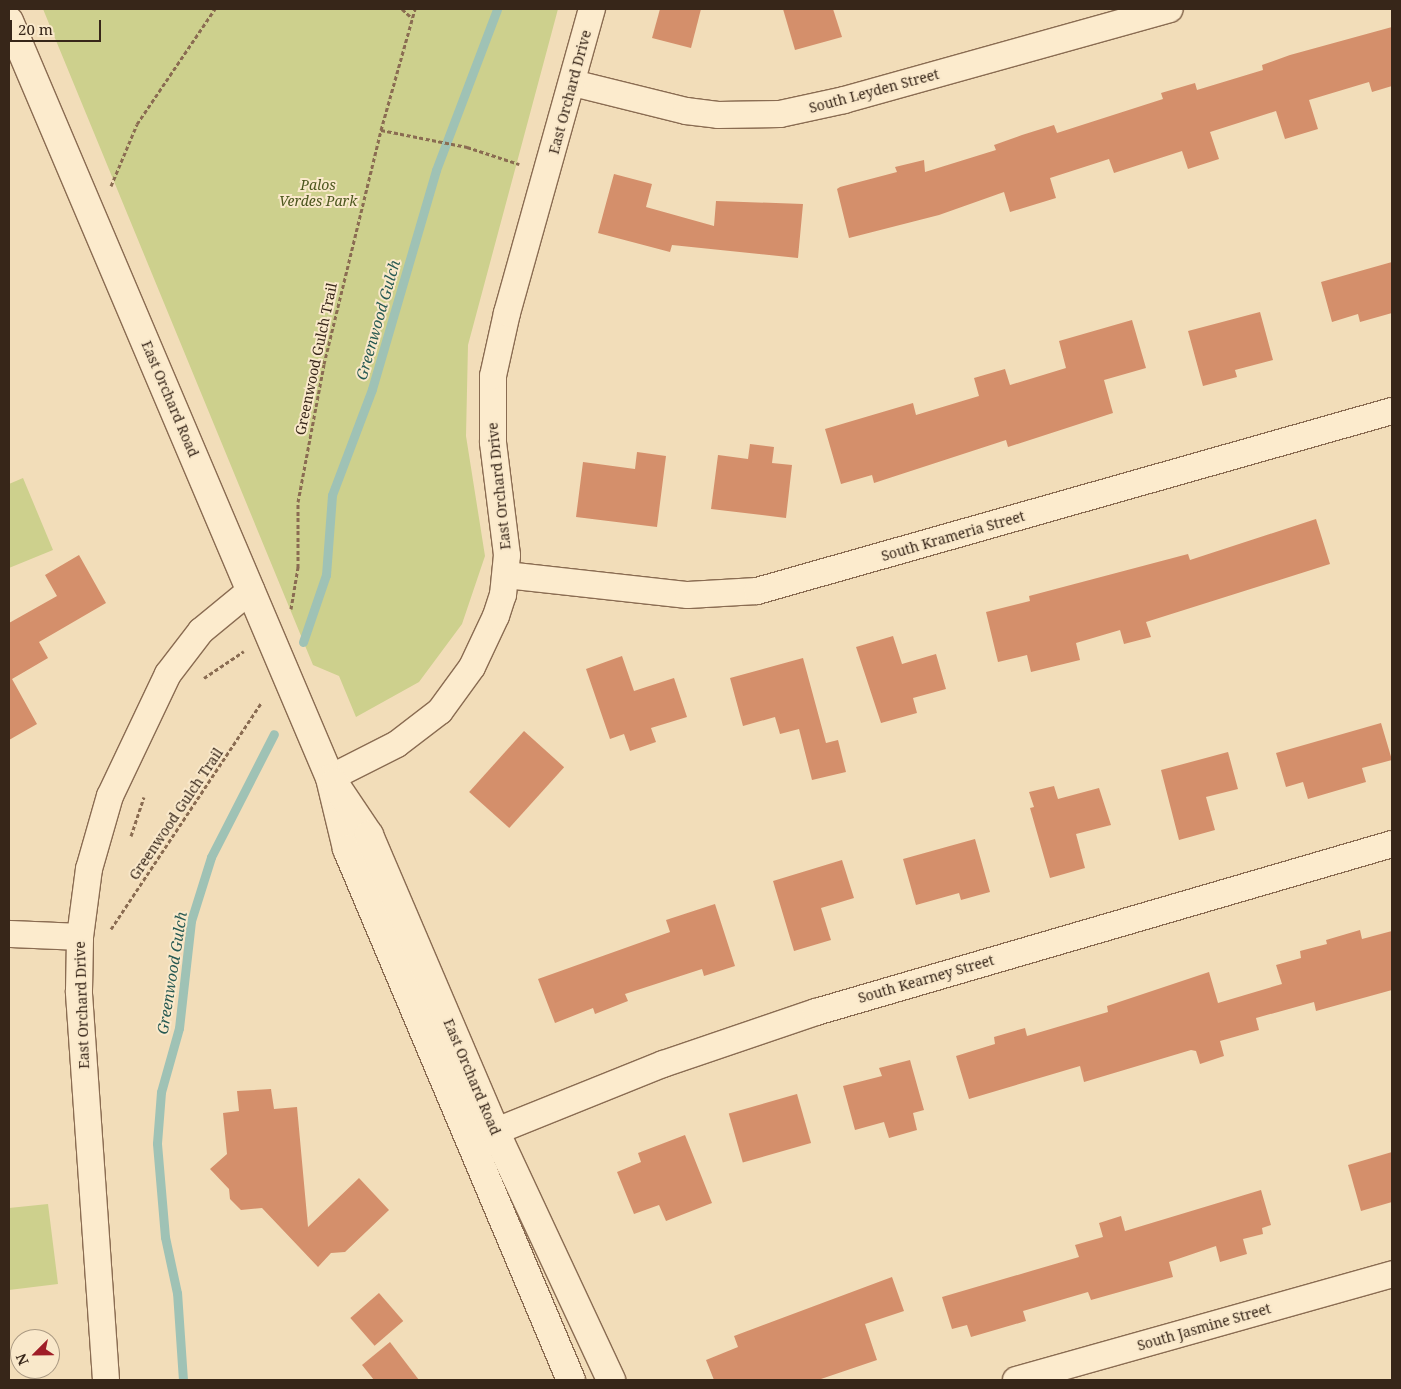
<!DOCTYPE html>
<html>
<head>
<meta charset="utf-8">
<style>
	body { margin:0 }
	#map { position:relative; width:1401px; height:1389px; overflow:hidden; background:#f2ddb9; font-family:"Noto Serif",serif }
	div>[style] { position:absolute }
	.green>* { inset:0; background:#cdd08d }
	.stream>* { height:9px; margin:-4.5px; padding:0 4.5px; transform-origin:4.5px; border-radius:4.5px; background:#9fc2b5 }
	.building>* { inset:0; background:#d48f6b; transform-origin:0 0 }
	.path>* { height:3px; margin-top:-1.5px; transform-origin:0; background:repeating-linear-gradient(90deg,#8a6c52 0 4px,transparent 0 6.5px) }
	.roads { filter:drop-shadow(1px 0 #8a6c52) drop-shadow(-1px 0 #8a6c52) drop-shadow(0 1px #8a6c52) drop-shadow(0 -1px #8a6c52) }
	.street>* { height:26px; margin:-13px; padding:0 13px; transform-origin:13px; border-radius:13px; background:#fcebcd }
	.secondary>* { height:28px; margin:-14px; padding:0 14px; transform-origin:14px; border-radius:14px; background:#fcebcd }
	span { translate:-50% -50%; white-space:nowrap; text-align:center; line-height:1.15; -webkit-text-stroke:4px #f9e8ca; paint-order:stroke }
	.street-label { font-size:14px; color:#372619 }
	.park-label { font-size:14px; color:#4c561e; font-style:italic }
	.water-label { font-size:15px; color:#275952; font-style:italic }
	.frame { position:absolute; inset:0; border:10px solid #372619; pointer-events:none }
	.north { position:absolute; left:10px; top:1329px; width:50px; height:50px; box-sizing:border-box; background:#f9e8ca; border:1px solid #ab9a83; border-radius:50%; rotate:247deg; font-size:14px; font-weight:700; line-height:20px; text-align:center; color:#372619 }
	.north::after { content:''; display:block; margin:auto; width:18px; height:22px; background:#9f1d27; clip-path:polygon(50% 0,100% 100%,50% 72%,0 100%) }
	.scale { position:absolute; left:10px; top:20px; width:91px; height:22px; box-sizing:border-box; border:2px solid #372619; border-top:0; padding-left:6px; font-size:15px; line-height:18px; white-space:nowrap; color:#372619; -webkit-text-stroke:4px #f9e8ca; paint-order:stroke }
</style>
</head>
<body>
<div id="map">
	<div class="green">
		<div style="clip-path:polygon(43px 9px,558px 9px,468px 345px,466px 436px,485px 556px,462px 624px,419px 682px,356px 717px,339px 676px,313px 665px)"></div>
		<div style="clip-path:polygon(23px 478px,53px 550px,9px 568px,9px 484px)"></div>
		<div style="clip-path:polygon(48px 1204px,58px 1284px,9px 1290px,9px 1208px)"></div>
	</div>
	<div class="stream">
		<div style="left:303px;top:642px;width:71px;rotate:-71.1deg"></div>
		<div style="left:326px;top:575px;width:80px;rotate:-85.7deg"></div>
		<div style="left:332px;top:495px;width:113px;rotate:-69.3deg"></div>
		<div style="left:372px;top:389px;width:228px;rotate:-73.7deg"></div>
		<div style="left:436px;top:170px;width:172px;rotate:-69.2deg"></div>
		<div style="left:183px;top:1380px;width:87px;rotate:-93.9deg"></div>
		<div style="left:177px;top:1293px;width:57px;rotate:-102.1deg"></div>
		<div style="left:165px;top:1237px;width:94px;rotate:-94.9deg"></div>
		<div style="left:157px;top:1143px;width:51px;rotate:-85.5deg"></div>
		<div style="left:161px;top:1092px;width:66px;rotate:-74.3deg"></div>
		<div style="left:179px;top:1028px;width:108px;rotate:-83.6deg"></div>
		<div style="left:191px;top:921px;width:67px;rotate:-72.6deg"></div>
		<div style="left:211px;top:857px;width:138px;rotate:-62.9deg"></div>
	</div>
	<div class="building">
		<div style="clip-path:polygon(660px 9px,701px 9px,691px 48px,652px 38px)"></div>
		<div style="clip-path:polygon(783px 9px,833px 9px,842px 37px,795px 50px)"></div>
		<div style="clip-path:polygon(1392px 27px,1392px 86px,1372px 92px,1369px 82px,1309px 100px,1318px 129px,1285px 139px,1276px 111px,1210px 132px,1219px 159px,1188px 169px,1182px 151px,1114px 173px,1109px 159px,1050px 178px,1056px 198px,1010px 212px,1004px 192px,939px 215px,849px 238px,837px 189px,840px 187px,897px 172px,895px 167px,924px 160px,925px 172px,996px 150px,994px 145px,1022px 135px,1054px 125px,1057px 133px,1163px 99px,1161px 93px,1195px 83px,1197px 90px,1263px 70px,1262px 65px,1290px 55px)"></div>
		<div style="clip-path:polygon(614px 174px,652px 184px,646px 207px,714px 226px,716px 201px,803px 204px,798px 258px,672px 245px,670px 252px,598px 233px)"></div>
		<div style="clip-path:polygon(1392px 262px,1392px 313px,1360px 322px,1358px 314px,1332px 322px,1321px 282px)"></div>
		<div style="clip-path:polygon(1260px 312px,1273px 360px,1235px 370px,1237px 377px,1203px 386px,1188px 331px)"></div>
		<div style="clip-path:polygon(1132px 320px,1146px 368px,1104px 380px,1113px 413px,1008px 447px,1006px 440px,874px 483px,872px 475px,841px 484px,825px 429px,913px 403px,916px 415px,979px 396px,974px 378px,1005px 369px,1010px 385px,1066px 368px,1059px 341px)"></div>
		<div style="clip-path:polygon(750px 444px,774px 447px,772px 463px,792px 465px,786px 518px,711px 509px,718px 455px,748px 459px)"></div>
		<div style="clip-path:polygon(637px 452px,666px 456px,657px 527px,576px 517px,583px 462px,635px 469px)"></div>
		<div style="clip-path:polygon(1316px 519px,1330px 564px,1146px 622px,1151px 637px,1124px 644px,1120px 630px,1076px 643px,1080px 660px,1031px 672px,1027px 655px,998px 662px,986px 612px,1030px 601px,1029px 596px,1188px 554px,1190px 560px)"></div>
		<div style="clip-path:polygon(79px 555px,106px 603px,39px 642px,48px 658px,12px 679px,37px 724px,9px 740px,9px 623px,57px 596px,45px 575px)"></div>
		<div style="clip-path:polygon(893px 636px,902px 664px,936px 654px,946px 689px,913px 698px,917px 713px,881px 723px,856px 647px)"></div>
		<div style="clip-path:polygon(622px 656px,634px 691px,674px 678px,687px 717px,651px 728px,656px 742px,630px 751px,624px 734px,610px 739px,586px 669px)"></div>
		<div style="clip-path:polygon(803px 658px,826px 743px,838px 740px,846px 772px,812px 780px,799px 729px,780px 734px,775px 717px,743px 726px,730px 678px)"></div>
		<div style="clip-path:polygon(1381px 723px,1392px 760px,1362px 768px,1366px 782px,1308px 799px,1303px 782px,1286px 787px,1276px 753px)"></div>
		<div style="left:524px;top:731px;width:54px;height:82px;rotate:42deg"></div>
		<div style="clip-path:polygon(1228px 752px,1238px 789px,1206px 797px,1215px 830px,1179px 840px,1161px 770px)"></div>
		<div style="clip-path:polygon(1054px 786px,1058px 799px,1099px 788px,1111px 825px,1076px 834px,1085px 868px,1050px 878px,1030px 808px,1034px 807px,1029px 792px)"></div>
		<div style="clip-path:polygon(975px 839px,990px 892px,961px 900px,959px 893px,916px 905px,903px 859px)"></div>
		<div style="clip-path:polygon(842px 860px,854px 898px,821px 908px,831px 940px,794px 951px,773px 881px)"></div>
		<div style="clip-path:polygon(715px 904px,735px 966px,704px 976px,702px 969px,625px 994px,628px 1001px,595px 1014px,593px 1008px,555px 1023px,538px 979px,670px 932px,666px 920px)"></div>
		<div style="clip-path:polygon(1360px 930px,1362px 939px,1392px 931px,1392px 990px,1316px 1011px,1314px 1002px,1256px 1018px,1259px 1030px,1220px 1041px,1224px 1056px,1200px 1064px,1196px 1051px,1191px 1050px,1084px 1082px,1080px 1066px,969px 1099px,956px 1056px,995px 1044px,994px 1037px,1025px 1028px,1027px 1036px,1108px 1012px,1107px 1006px,1209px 972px,1218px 1003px,1282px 984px,1276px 965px,1301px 958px,1300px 951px,1327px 944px,1326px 940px)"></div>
		<div style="clip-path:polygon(910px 1060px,924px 1110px,913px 1113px,917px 1130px,889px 1138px,884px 1122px,855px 1130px,843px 1086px,882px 1076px,879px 1068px)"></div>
		<div style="clip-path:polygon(271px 1089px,274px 1109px,297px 1107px,308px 1227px,359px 1178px,389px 1210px,345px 1252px,331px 1253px,318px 1267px,262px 1208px,241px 1210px,230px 1199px,229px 1189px,210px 1169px,227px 1154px,223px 1113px,239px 1111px,237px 1091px)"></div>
		<div style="left:797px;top:1094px;width:51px;height:71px;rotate:74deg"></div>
		<div style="clip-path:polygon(685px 1135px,712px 1203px,666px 1221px,659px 1205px,634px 1214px,617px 1172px,641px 1162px,638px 1153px)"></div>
		<div style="clip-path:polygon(1392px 1152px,1392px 1202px,1361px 1211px,1348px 1165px)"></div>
		<div style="clip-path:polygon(1261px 1190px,1271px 1225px,1262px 1228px,1263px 1234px,1243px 1239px,1247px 1254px,1220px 1262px,1216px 1246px,1169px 1262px,1173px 1277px,1091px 1300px,1088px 1292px,1023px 1311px,1026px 1321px,971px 1337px,967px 1325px,952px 1329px,942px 1297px,1079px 1257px,1075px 1245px,1103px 1237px,1099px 1223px,1121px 1216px,1125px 1231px)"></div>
		<div style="clip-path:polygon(892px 1277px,904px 1311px,865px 1324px,877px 1360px,818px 1380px,714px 1380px,706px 1360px,738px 1347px,734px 1336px)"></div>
		<div style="left:379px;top:1293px;width:37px;height:38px;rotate:49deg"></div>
		<div style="clip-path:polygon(390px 1342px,419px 1380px,374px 1380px,362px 1365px)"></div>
	</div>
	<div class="path">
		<div style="left:402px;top:9px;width:13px;rotate:42deg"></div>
		<div style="left:381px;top:130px;width:126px;rotate:-74.3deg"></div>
		<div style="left:111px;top:186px;width:67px;rotate:-67.2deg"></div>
		<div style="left:137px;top:124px;width:139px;rotate:-55.9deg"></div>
		<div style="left:291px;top:609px;width:43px;rotate:-80.5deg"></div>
		<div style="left:298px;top:567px;width:65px;rotate:-90deg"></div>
		<div style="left:298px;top:502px;width:140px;rotate:-79.3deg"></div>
		<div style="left:324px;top:364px;width:241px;rotate:-76.3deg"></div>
		<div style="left:381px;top:130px;width:88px;rotate:11.2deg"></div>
		<div style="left:467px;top:147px;width:55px;rotate:18.1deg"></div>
		<div style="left:204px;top:678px;width:48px;rotate:-34deg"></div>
		<div style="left:131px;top:836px;width:41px;rotate:-71.6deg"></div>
		<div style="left:111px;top:929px;width:271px;rotate:-56.4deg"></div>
	</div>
	<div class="roads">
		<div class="street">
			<div style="left:573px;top:83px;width:116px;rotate:13.9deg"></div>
			<div style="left:686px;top:111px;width:32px;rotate:7deg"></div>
			<div style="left:718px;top:115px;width:62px;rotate:-0.9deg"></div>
			<div style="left:780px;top:114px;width:66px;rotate:-12.3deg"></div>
			<div style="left:844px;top:100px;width:338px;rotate:-15.6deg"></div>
			<div style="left:506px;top:575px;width:183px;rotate:6.3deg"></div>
			<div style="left:688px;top:595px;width:69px;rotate:-3.3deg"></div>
			<div style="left:757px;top:591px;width:660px;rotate:-15.83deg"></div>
			<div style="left:330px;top:778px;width:75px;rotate:-26.9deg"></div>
			<div style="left:397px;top:744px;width:54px;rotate:-37.5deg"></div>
			<div style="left:440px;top:711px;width:54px;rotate:-54deg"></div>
			<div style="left:472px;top:667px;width:56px;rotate:-64.8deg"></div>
			<div style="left:496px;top:616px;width:22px;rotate:-72deg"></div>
			<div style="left:503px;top:595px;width:40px;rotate:-84.3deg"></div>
			<div style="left:507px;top:555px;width:114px;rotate:-97.1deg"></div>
			<div style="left:493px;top:442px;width:66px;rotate:-90deg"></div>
			<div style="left:493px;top:376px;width:65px;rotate:-77.5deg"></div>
			<div style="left:507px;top:313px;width:316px;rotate:-74.4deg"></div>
			<div style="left:9px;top:934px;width:71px;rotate:2.4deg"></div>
			<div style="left:474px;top:1140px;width:204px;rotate:-21.9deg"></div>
			<div style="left:663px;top:1064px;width:162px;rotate:-18.8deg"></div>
			<div style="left:816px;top:1012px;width:600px;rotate:-16.26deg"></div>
			<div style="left:106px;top:1380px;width:390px;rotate:-94deg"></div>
			<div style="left:79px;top:991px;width:54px;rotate:-88.9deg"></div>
			<div style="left:80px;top:937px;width:69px;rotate:-82.5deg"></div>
			<div style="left:89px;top:869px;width:76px;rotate:-74deg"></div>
			<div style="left:110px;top:796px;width:135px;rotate:-64.6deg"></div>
			<div style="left:168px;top:674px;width:54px;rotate:-52.5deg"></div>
			<div style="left:201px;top:631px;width:65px;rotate:-39.4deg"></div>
			<div style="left:1016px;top:1380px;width:391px;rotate:-15.7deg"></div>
		</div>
		<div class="secondary">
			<div style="left:9px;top:21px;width:822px;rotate:67.02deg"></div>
			<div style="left:330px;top:778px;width:73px;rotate:76.5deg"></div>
			<div style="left:347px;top:849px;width:576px;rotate:67.13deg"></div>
			<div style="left:334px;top:783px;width:63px;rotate:56.1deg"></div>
			<div style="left:369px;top:835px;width:322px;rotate:66.9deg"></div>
			<div style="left:495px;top:1131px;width:275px;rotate:65deg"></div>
		</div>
	</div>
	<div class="street-label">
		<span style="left:874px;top:91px;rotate:-15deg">South Leyden Street</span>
		<span style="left:570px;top:92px;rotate:-75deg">East Orchard Drive</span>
		<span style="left:316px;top:359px;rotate:-78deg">Greenwood Gulch Trail</span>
		<span style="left:170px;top:399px;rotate:67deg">East Orchard Road</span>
		<span style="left:499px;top:486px;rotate:-96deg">East Orchard Drive</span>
		<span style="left:953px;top:536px;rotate:-16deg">South Krameria Street</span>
		<span style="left:176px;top:814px;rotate:-56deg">Greenwood Gulch Trail</span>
		<span style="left:926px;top:979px;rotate:-16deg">South Kearney Street</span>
		<span style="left:82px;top:1005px;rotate:-92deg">East Orchard Drive</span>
		<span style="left:472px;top:1077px;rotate:67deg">East Orchard Road</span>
		<span style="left:1204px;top:1327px;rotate:-16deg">South Jasmine Street</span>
	</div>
	<div class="park-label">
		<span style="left:318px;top:193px">Palos<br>Verdes Park</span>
	</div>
	<div class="water-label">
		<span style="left:378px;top:320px;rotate:-74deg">Greenwood Gulch</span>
		<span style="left:172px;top:973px;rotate:-81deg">Greenwood Gulch</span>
	</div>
	<div class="frame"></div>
	<div class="north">N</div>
	<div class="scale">20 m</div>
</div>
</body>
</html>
